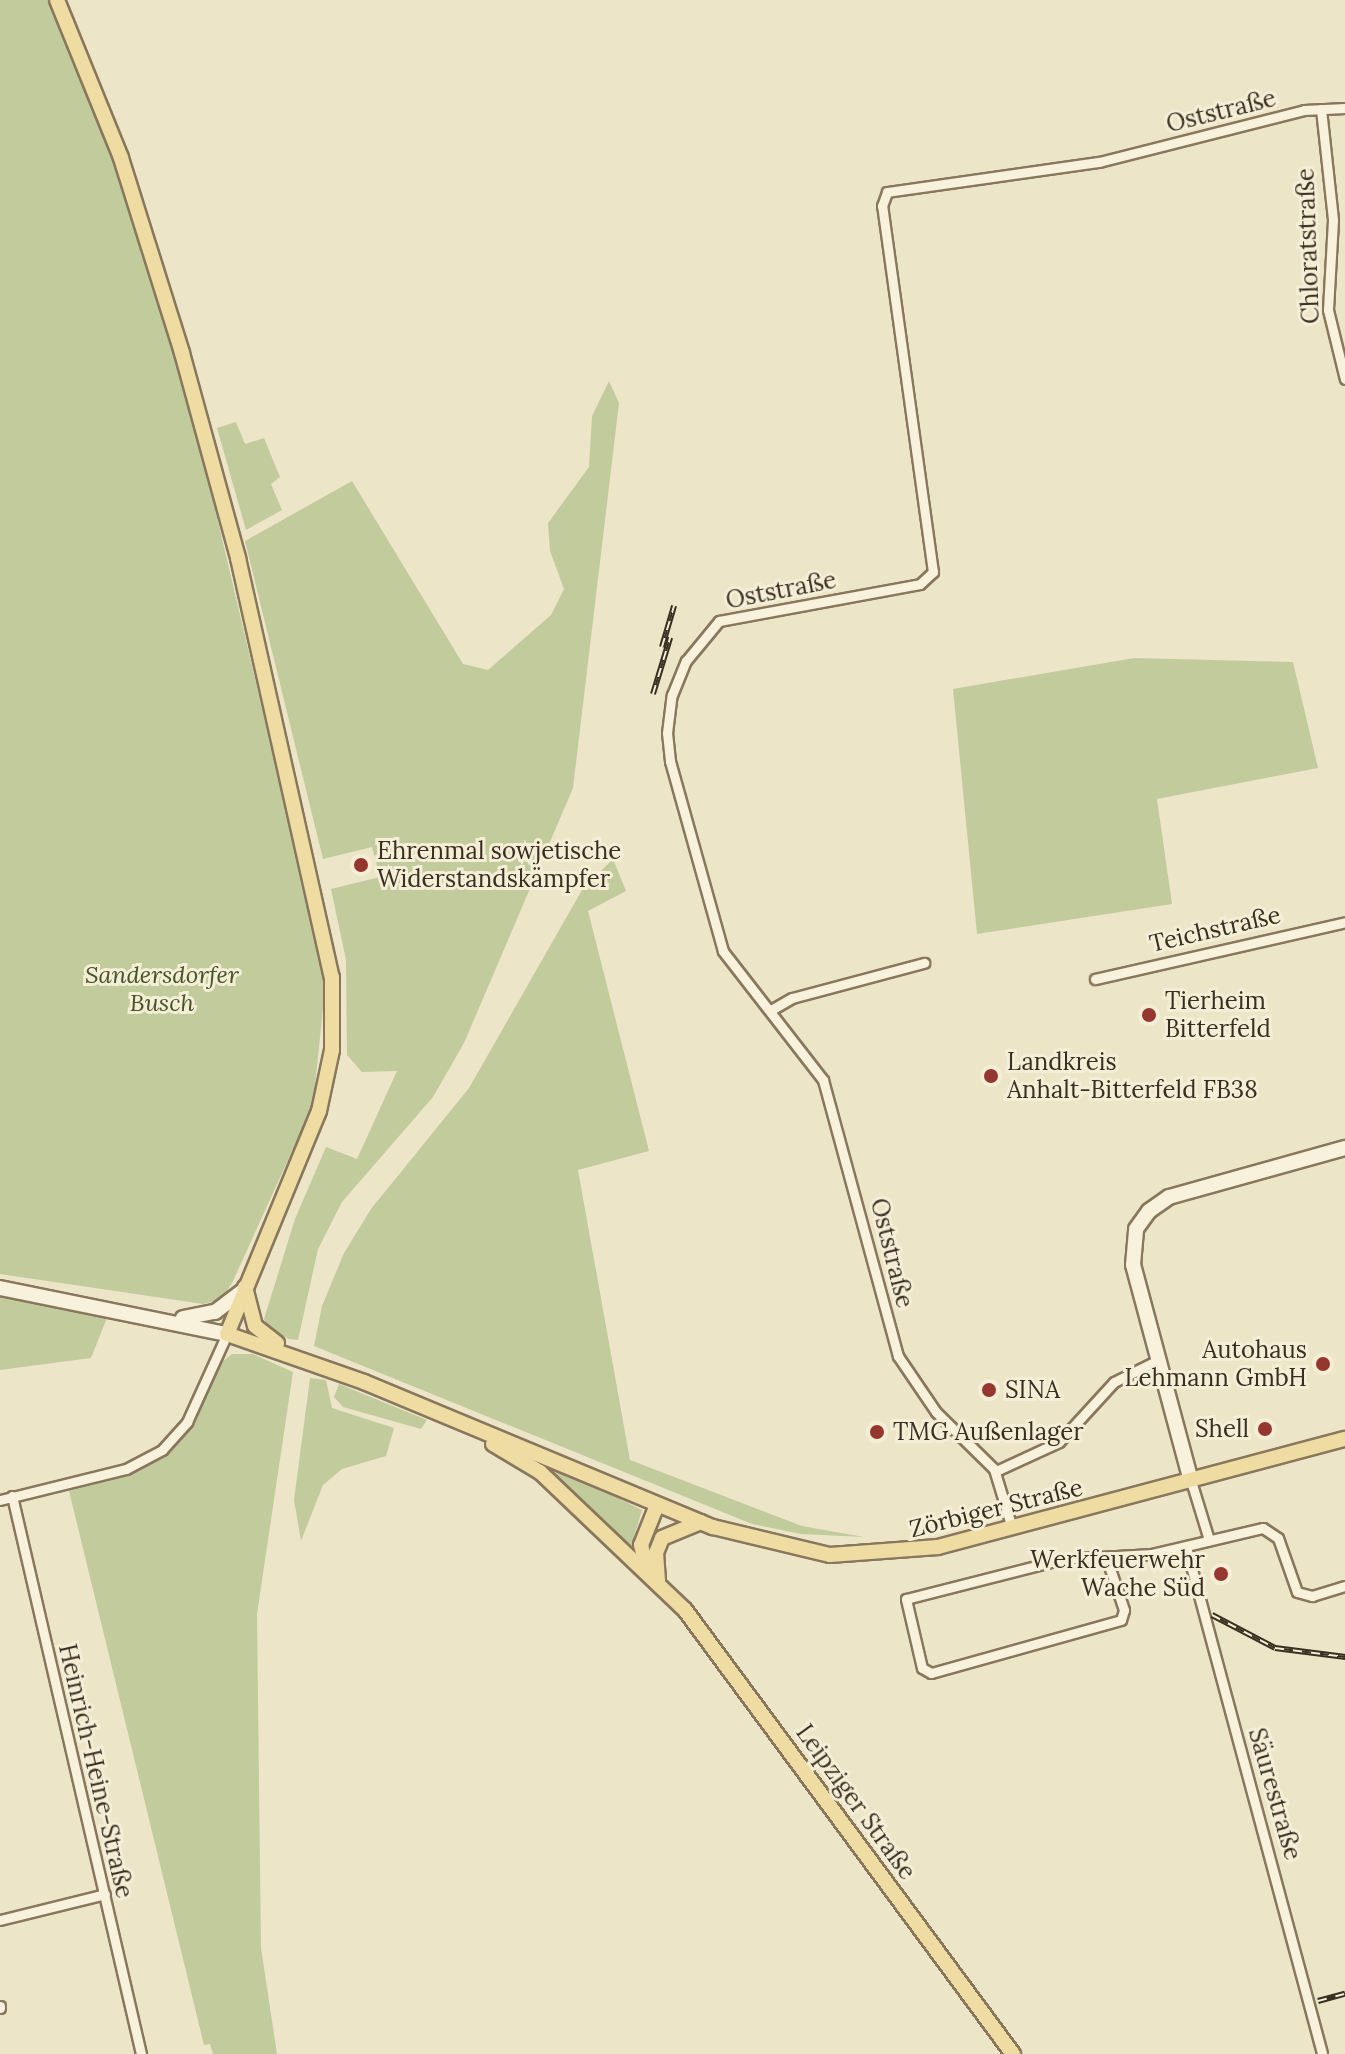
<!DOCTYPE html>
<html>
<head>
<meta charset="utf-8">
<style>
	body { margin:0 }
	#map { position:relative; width:1345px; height:2054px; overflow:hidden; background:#ede5c8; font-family:Lora,serif }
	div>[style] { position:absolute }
	.green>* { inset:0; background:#c2cb9c }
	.roads { filter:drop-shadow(2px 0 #88775d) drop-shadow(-2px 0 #88775d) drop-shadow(0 2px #88775d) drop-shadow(0 -2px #88775d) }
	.street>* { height:9px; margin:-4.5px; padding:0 4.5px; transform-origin:4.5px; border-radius:4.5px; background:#f8f1db }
	.secondary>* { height:14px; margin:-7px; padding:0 7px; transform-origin:7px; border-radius:7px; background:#f8f1db }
	.primary>* { height:14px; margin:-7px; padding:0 7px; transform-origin:7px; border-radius:7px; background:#eedca2 }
	.rail>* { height:6px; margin-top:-3px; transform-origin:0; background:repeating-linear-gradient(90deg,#f5eed7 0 9px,#392e20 0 18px); box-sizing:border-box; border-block:2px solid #392e20 }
	.dots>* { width:22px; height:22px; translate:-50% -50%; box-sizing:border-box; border:4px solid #f5eed7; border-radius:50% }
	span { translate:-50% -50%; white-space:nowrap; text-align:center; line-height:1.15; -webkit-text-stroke:6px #f5eed7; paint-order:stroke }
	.street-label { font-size:24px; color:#392e20 }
	.poi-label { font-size:24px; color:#392e20 }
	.left { translate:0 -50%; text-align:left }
	.right { translate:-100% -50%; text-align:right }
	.park-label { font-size:24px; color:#465528; font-style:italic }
</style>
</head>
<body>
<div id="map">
	<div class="green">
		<div style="clip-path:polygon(0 0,47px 0,119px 169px,190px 403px,326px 979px,313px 1105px,233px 1281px,222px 1299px,203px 1304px,0 1274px)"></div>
		<div style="clip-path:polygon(609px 381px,619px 403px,573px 788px,464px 1043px,433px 1097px,342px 1202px,318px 1249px,298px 1340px,289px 1339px,269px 1328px,264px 1319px,295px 1219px,326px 1147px,357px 1159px,397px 1071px,362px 1072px,347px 1055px,346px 960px,331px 889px,380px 877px,372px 847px,323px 859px,245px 541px,352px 481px,463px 664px,488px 670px,551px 615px,564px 589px,550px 551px,548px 523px,589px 467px,592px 416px)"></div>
		<div style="clip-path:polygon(236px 422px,245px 444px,264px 438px,280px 477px,271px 484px,282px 510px,246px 530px,217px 428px)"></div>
		<div style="clip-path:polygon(1134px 658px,1293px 662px,1318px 768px,1157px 799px,1172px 904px,977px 934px,953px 689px)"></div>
		<div style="clip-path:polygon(613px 859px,626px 891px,588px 911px,649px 1151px,578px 1170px,630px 1460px,802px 1526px,864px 1537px,801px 1534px,752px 1524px,314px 1346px,322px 1306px,344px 1253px,371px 1209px,469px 1088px,582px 890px)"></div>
		<div style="clip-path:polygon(0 1296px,107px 1318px,91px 1358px,0 1370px)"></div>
		<div style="clip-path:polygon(232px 1354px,253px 1354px,293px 1372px,257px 1614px,261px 1948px,277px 2054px,213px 2054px,210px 2044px,204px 2045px,69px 1491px,130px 1475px,170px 1450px,191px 1422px,218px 1365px)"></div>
		<div style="clip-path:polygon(310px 1378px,326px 1380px,332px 1408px,394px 1428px,386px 1456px,342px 1469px,323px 1485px,301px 1541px,294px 1500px)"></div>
		<div style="clip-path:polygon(339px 1384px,427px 1420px,421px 1429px,343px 1407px,334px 1397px)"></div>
		<div style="clip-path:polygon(529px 1454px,642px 1510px,630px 1551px,526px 1459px)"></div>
	</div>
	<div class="roads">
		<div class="street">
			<div style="left:1321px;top:109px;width:112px;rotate:83.8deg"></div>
			<div style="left:1333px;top:220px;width:90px;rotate:93.2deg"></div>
			<div style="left:1328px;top:310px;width:71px;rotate:76.2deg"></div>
			<div style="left:1095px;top:979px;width:256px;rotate:-12.8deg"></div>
			<div style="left:771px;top:1010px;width:24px;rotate:-30deg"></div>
			<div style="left:792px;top:998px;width:137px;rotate:-14.9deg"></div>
			<div style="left:996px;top:1471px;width:69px;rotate:-24.7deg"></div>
			<div style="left:1059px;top:1442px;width:81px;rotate:-47.5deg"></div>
			<div style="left:1114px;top:1382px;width:51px;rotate:-26.6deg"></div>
			<div style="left:1191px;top:1481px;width:62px;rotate:73deg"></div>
			<div style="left:12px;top:1496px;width:573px;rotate:76.98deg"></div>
			<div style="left:0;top:1500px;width:130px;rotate:-13.8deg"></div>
			<div style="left:126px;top:1469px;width:41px;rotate:-27.8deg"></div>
			<div style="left:162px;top:1450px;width:38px;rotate:-48deg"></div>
			<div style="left:187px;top:1422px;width:97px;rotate:-65.6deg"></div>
			<div style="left:1012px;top:1528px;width:62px;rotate:-107deg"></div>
			<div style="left:994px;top:1469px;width:81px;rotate:-135.5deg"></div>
			<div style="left:936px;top:1412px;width:68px;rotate:-124.2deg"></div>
			<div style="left:898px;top:1356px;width:286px;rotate:-105.2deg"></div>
			<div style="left:823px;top:1080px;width:163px;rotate:-127.8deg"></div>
			<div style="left:723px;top:951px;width:197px;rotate:-105.6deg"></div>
			<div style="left:670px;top:761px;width:28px;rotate:-96deg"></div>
			<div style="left:667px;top:733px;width:38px;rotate:-83deg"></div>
			<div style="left:672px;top:695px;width:37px;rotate:-68deg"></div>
			<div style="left:686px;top:661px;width:52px;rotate:-50.5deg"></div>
			<div style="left:719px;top:621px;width:204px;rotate:-10.4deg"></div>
			<div style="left:920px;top:584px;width:18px;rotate:-43deg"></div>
			<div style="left:933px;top:572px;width:370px;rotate:-97.9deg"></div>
			<div style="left:882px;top:206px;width:15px;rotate:-70deg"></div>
			<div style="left:887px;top:192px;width:214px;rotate:-8.1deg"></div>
			<div style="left:1099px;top:162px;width:211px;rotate:-14.2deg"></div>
			<div style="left:1304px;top:110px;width:41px;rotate:-2.8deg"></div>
			<div style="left:1186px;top:1547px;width:524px;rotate:74.96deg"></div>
			<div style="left:1106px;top:1557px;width:56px;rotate:71.2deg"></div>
			<div style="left:1124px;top:1610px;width:10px;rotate:107deg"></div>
			<div style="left:1121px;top:1620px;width:197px;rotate:164.4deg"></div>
			<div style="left:931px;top:1673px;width:10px;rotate:-151deg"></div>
			<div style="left:922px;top:1668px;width:71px;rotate:-103.1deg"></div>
			<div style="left:906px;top:1599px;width:162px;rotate:-14.3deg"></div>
			<div style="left:1063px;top:1559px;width:89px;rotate:-3.2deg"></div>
			<div style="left:1152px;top:1554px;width:114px;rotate:-13.2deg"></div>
			<div style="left:1263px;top:1528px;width:18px;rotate:34deg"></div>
			<div style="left:1278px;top:1538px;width:57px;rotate:70.6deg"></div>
			<div style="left:1297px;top:1592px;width:16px;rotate:15deg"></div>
			<div style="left:1312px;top:1596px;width:34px;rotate:-17deg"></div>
			<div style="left:0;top:1920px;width:108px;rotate:-13.9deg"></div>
			<div style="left:0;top:2006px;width:2px;rotate:90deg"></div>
		</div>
		<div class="secondary">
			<div style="left:0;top:1288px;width:232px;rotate:11.5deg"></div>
			<div style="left:183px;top:1318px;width:33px;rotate:-11deg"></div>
			<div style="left:215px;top:1312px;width:35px;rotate:-37deg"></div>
			<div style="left:1191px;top:1481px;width:224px;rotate:-105deg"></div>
			<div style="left:1133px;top:1265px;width:36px;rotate:-85deg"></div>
			<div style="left:1136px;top:1229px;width:22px;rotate:-54deg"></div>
			<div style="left:1149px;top:1211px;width:24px;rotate:-35deg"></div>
			<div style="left:1169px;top:1197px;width:183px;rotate:-15.6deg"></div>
		</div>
		<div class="primary">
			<div style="left:57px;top:0;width:170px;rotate:67.9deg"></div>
			<div style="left:121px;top:158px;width:204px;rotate:72.6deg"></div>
			<div style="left:182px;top:353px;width:213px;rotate:74.7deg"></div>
			<div style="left:238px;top:558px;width:429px;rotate:77.4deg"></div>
			<div style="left:332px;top:977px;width:73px;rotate:90deg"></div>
			<div style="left:332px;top:1050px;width:62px;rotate:102deg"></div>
			<div style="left:319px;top:1111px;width:241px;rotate:112.4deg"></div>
			<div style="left:227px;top:1334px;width:145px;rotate:19.3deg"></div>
			<div style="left:364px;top:1382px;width:378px;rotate:22.6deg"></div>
			<div style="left:713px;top:1527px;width:120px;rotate:13.5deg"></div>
			<div style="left:830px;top:1555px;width:108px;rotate:-4.2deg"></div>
			<div style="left:938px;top:1547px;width:421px;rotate:-14.9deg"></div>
			<div style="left:245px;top:1287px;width:40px;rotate:75.6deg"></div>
			<div style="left:255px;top:1326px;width:28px;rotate:38deg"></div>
			<div style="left:493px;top:1444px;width:55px;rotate:30.8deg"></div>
			<div style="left:540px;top:1472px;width:200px;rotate:43.6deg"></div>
			<div style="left:685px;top:1610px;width:552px;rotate:53.55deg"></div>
			<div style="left:647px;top:1569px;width:25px;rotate:-104deg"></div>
			<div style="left:641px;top:1545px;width:43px;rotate:-68.2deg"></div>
			<div style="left:658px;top:1581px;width:28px;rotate:-94deg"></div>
			<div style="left:656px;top:1553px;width:16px;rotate:-68deg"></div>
			<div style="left:662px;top:1538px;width:42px;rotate:-22.3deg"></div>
		</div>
	</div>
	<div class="rail">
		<div style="left:662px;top:647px;width:43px;rotate:-73.7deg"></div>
		<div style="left:653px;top:694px;width:59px;rotate:-73.1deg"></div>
		<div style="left:1212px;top:1615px;width:71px;rotate:27.6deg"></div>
		<div style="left:1275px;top:1648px;width:71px;rotate:7.3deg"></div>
		<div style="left:1318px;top:2001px;width:28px;rotate:-15deg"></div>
	</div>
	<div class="dots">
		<div style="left:361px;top:865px;background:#95362f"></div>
		<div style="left:1149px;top:1015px;background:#95362f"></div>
		<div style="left:991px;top:1076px;background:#95362f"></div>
		<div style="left:1323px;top:1364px;background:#95362f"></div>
		<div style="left:989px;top:1390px;background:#95362f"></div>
		<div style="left:1265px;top:1429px;background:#95362f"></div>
		<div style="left:877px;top:1432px;background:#95362f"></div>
		<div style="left:1221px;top:1574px;background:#95362f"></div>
	</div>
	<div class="street-label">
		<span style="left:1221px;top:111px;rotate:-14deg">Oststraße</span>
		<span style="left:1308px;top:246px;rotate:-92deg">Chloratstraße</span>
		<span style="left:781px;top:590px;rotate:-11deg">Oststraße</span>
		<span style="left:1215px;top:929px;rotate:-13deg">Teichstraße</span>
		<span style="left:892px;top:1253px;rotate:76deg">Oststraße</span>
		<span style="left:996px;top:1508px;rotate:-14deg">Zörbiger Straße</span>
		<span style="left:96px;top:1771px;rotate:77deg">Heinrich-Heine-Straße</span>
		<span style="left:1275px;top:1794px;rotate:74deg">Säurestraße</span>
		<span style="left:856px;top:1802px;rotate:54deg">Leipziger Straße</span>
	</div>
	<div class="poi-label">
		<span class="left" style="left:377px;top:865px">Ehrenmal sowjetische<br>Widerstandskämpfer</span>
		<span class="left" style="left:1165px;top:1015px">Tierheim<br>Bitterfeld</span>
		<span class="left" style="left:1007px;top:1076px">Landkreis<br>Anhalt-Bitterfeld FB38</span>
		<span class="right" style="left:1307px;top:1364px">Autohaus<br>Lehmann GmbH</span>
		<span class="left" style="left:1005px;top:1390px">SINA</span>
		<span class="right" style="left:1249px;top:1429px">Shell</span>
		<span class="left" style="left:893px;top:1432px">TMG Außenlager</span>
		<span class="right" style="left:1205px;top:1574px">Werkfeuerwehr<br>Wache Süd</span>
	</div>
	<div class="park-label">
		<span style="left:162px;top:989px">Sandersdorfer<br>Busch</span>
	</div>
</div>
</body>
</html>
